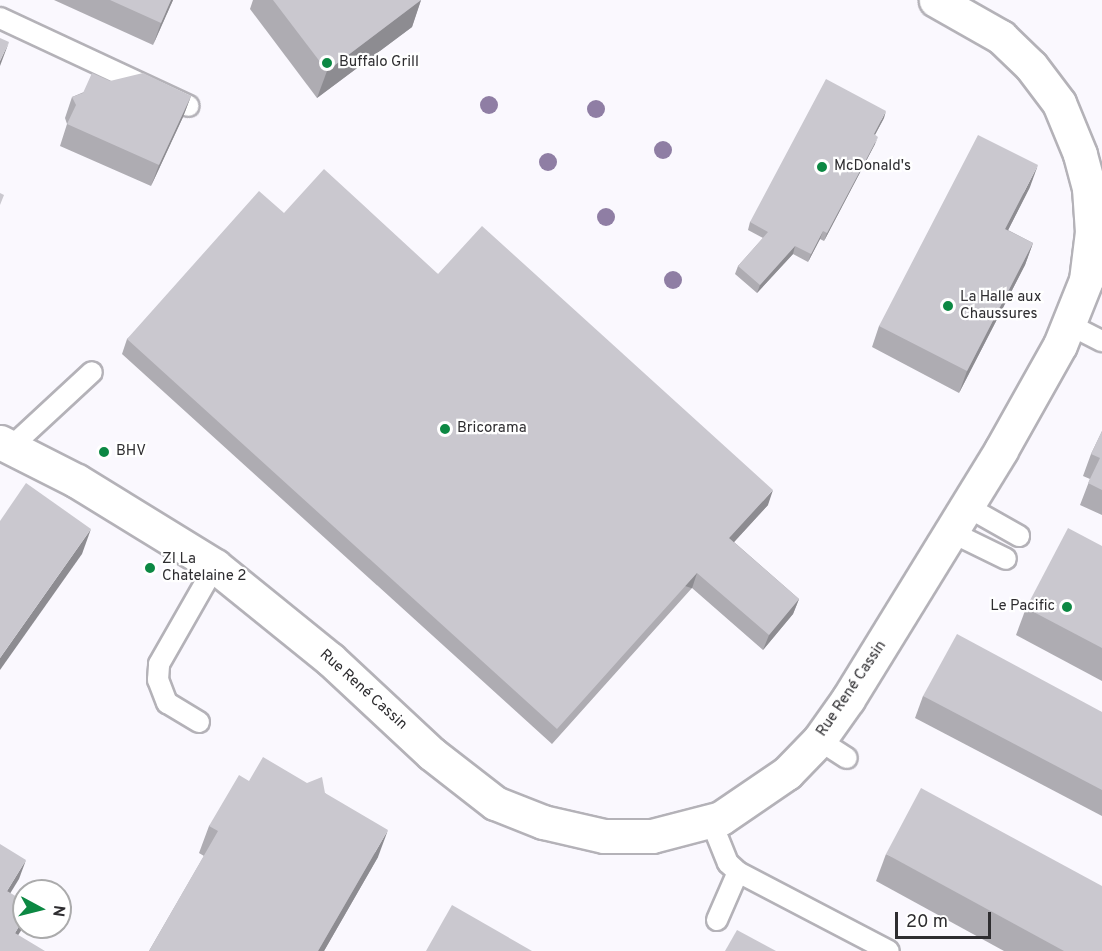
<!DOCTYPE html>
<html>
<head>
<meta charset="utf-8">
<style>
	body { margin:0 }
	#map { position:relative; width:1102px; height:951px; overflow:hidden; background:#faf8fe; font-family:Overpass,sans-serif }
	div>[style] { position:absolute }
	.roads { filter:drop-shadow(2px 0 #b4b2b8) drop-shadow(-2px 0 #b4b2b8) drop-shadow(0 2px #b4b2b8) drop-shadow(0 -2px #b4b2b8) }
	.lane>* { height:20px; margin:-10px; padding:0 10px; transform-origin:10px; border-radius:10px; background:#fff }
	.street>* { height:33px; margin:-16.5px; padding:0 16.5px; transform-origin:16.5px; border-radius:16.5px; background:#fff }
	.trees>* { width:18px; height:18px; margin:-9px; border-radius:50%; background:#8f7ea4 }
	.wall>* { inset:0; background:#aeacb2 }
	.shaded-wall>* { inset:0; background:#8d8c91; transform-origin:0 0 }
	.building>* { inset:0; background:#cac8cf }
	.dots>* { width:16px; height:16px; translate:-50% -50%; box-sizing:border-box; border:3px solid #fff; border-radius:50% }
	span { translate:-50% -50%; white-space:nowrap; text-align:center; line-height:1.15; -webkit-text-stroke:4.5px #fff; paint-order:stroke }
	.poi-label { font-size:15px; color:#2e2d30 }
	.left { translate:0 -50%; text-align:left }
	.right { translate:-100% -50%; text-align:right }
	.street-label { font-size:15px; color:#2e2d30 }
	.north { position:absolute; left:12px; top:879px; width:60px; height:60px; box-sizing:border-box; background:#fff; border:2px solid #ababac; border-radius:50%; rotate:97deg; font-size:16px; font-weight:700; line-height:24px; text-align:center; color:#2e2d30 }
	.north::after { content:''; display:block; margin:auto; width:21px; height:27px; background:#0c8843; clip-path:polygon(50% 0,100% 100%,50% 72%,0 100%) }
	.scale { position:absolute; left:895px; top:912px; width:96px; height:27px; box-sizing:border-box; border:3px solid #2e2d30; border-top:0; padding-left:8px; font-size:18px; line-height:21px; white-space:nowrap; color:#2e2d30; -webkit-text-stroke:4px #fff; paint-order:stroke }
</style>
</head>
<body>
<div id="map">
	<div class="roads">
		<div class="lane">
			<div style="left:0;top:18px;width:208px;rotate:25deg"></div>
			<div style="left:1070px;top:325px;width:36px;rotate:27deg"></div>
			<div style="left:11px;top:447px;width:110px;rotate:-42.8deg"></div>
			<div style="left:966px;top:506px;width:61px;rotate:29.5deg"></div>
			<div style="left:951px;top:532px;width:61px;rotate:26.1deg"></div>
			<div style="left:199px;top:722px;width:37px;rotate:-149deg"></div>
			<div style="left:167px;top:703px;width:25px;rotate:-111deg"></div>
			<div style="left:158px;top:680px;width:16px;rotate:-86deg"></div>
			<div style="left:159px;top:664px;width:113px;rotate:-60.3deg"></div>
			<div style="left:819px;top:740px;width:33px;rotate:33deg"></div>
			<div style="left:711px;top:821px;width:45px;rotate:68deg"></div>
			<div style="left:728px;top:863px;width:13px;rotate:42deg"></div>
			<div style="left:738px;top:872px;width:170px;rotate:27.6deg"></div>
			<div style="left:717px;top:920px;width:52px;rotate:-66.4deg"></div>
		</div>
		<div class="street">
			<div style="left:0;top:442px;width:86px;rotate:26.9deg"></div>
			<div style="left:77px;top:481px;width:162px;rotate:31.6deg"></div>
			<div style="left:215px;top:566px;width:148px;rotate:39deg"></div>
			<div style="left:330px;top:659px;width:139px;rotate:43deg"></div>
			<div style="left:432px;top:754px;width:80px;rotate:37.9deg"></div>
			<div style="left:495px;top:803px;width:52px;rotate:21.6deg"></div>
			<div style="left:543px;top:822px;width:63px;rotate:12.9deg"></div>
			<div style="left:604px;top:836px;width:48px"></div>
			<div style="left:652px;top:836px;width:71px;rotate:-14.6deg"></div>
			<div style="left:721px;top:818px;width:80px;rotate:-34.3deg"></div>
			<div style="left:787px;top:773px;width:46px;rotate:-45.9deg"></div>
			<div style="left:819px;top:740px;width:50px;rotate:-54.7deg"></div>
			<div style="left:848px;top:699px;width:292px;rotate:-58.4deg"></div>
			<div style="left:1001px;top:450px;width:120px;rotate:-60.7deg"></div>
			<div style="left:1060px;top:345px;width:70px;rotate:-68.2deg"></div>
			<div style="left:1086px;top:280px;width:48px;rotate:-82.9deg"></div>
			<div style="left:1092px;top:232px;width:44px;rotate:-93.9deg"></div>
			<div style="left:1089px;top:188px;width:35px;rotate:-105deg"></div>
			<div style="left:1080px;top:154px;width:55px;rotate:-112.4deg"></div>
			<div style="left:1059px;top:103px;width:46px;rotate:-127.1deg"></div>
			<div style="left:1031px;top:66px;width:42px;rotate:-136deg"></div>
			<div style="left:1001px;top:37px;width:75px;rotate:-150.4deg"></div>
		</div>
	</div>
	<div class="trees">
		<div style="left:489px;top:105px"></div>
		<div style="left:596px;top:109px"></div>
		<div style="left:663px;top:150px"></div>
		<div style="left:548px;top:162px"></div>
		<div style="left:606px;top:217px"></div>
		<div style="left:673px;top:280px"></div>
	</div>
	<div class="wall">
		<div style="clip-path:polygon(54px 0,173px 0,153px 45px)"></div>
		<div style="clip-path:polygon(253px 0,421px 0,412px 27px,317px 98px,250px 9px)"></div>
		<div style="clip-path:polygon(110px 81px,191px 96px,183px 117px,151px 186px,60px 146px,67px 124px,65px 118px,72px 97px)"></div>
		<div style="clip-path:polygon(884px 118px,875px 135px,875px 144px,824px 241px,820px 239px,808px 262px,793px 254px,757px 293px,735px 274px,738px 266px,763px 238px,748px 230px,750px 222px)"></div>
		<div style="clip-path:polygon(1030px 187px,1008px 230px,1033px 243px,1025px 265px,959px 393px,872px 347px,879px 326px)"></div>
		<div style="clip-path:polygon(284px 213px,438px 274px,768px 505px,734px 542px,799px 599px,793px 614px,763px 650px,692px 588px,552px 744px,122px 354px,127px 339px)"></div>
		<div style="clip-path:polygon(1102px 431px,1102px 515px,1080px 505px,1090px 479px,1083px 476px,1091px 454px)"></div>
		<div style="clip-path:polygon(1102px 546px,1102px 681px,1016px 635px,1026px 608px)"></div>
		<div style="clip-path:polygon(923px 696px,1102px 712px,1102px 816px,915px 718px)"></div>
		<div style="clip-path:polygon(249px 781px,325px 793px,378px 857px,324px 951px,149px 951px,204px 856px,199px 853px,209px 826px)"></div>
		<div style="clip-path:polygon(886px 854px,1102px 951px,1004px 951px,876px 881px)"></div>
	</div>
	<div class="shaded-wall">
		<div style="clip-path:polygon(171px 0,173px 0,153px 45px,161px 23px)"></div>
		<div style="clip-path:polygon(421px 0,412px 27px,317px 98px,327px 71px)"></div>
		<div style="clip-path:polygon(9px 42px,0 66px,0 61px)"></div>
		<div style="clip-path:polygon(191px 96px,183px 117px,151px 186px,159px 165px)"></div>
		<div style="clip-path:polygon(886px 111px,884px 118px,871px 142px,874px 134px)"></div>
		<div style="clip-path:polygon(878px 137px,875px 144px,824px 241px,827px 233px)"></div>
		<div style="clip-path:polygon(1038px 165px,1030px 187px,998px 250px,1005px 229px)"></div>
		<div style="clip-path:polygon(823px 231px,820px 239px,808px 262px,811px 254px)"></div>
		<div style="clip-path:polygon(1033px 243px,1025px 265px,959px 393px,967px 371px)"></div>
		<div style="clip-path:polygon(795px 246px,793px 254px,757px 293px,760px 285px)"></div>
		<div style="clip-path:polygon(773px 490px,768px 505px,724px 553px,729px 538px)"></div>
		<div style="clip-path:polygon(91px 529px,82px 554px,0 670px,0 658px)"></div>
		<div style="left:697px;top:573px;width:16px;height:210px;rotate:108deg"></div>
		<div style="clip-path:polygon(799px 599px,793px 614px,763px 650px,769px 635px)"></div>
		<div style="clip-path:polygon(388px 830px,378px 857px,324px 951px,318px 951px)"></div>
		<div style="clip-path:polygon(26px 860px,19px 879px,0 910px,7px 891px)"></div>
		<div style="clip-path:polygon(24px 918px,24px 926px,8px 951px,15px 933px)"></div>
	</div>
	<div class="building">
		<div style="clip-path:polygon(110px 0,171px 0,161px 23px)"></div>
		<div style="clip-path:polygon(273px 0,421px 0,327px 71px)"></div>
		<div style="clip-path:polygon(0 38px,9px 42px,0 61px)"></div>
		<div style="clip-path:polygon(92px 73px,110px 81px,143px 73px,191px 96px,159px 165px,67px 124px,76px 105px,72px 97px,83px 93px)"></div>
		<div style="clip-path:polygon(826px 79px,886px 111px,874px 134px,878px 137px,827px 233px,823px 231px,811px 254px,795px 246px,760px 285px,738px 266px,768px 232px,750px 222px)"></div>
		<div style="clip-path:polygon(978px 135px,1038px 165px,1005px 229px,1033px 243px,967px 371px,879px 326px)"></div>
		<div style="clip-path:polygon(324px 169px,438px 274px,482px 226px,773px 490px,729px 538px,799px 599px,769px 635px,697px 573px,557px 729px,127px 339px,259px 191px,284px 213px)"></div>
		<div style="clip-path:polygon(0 193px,4px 195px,0 205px)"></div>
		<div style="clip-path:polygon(1102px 431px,1102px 490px,1088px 483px,1100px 458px,1091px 454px)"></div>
		<div style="clip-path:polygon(26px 483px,91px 529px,0 658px,0 521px)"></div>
		<div style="clip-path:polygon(1068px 528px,1102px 546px,1102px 648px,1026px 608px)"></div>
		<div style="clip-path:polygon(957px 634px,1102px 712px,1102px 790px,923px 696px)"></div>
		<div style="clip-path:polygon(263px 757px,307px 783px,322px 777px,325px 793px,388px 830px,318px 951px,149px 951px,218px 831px,209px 826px,239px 775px,249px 781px)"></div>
		<div style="clip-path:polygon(921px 788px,1102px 886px,1102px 951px,1064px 951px,886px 854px)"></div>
		<div style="clip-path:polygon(0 844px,26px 860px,7px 891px,24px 901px,24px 918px,15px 933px,45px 951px,0 951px)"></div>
		<div style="clip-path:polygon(452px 905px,532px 951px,426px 951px)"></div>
		<div style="clip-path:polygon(737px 930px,776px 951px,725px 951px)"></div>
	</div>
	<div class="dots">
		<div style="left:327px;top:63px;background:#0c8843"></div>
		<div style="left:822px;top:167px;background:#0c8843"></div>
		<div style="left:948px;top:306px;background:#0c8843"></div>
		<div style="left:445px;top:429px;background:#0c8843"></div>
		<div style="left:104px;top:452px;background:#0c8843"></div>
		<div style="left:150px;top:568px;background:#0c8843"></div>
		<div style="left:1067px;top:607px;background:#0c8843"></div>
	</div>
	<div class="poi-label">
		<span class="left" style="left:339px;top:63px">Buffalo Grill</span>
		<span class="left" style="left:834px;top:167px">McDonald's</span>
		<span class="left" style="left:960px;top:306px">La Halle aux<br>Chaussures</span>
		<span class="left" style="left:457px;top:429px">Bricorama</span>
		<span class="left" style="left:116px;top:452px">BHV</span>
		<span class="left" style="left:162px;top:568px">ZI La<br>Chatelaine 2</span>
		<span class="right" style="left:1055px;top:607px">Le Pacific</span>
	</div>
	<div class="street-label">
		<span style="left:852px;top:689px;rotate:-56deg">Rue René Cassin</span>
		<span style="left:363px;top:690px;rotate:42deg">Rue René Cassin</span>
	</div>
	<div class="north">N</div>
	<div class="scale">20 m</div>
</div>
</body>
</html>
